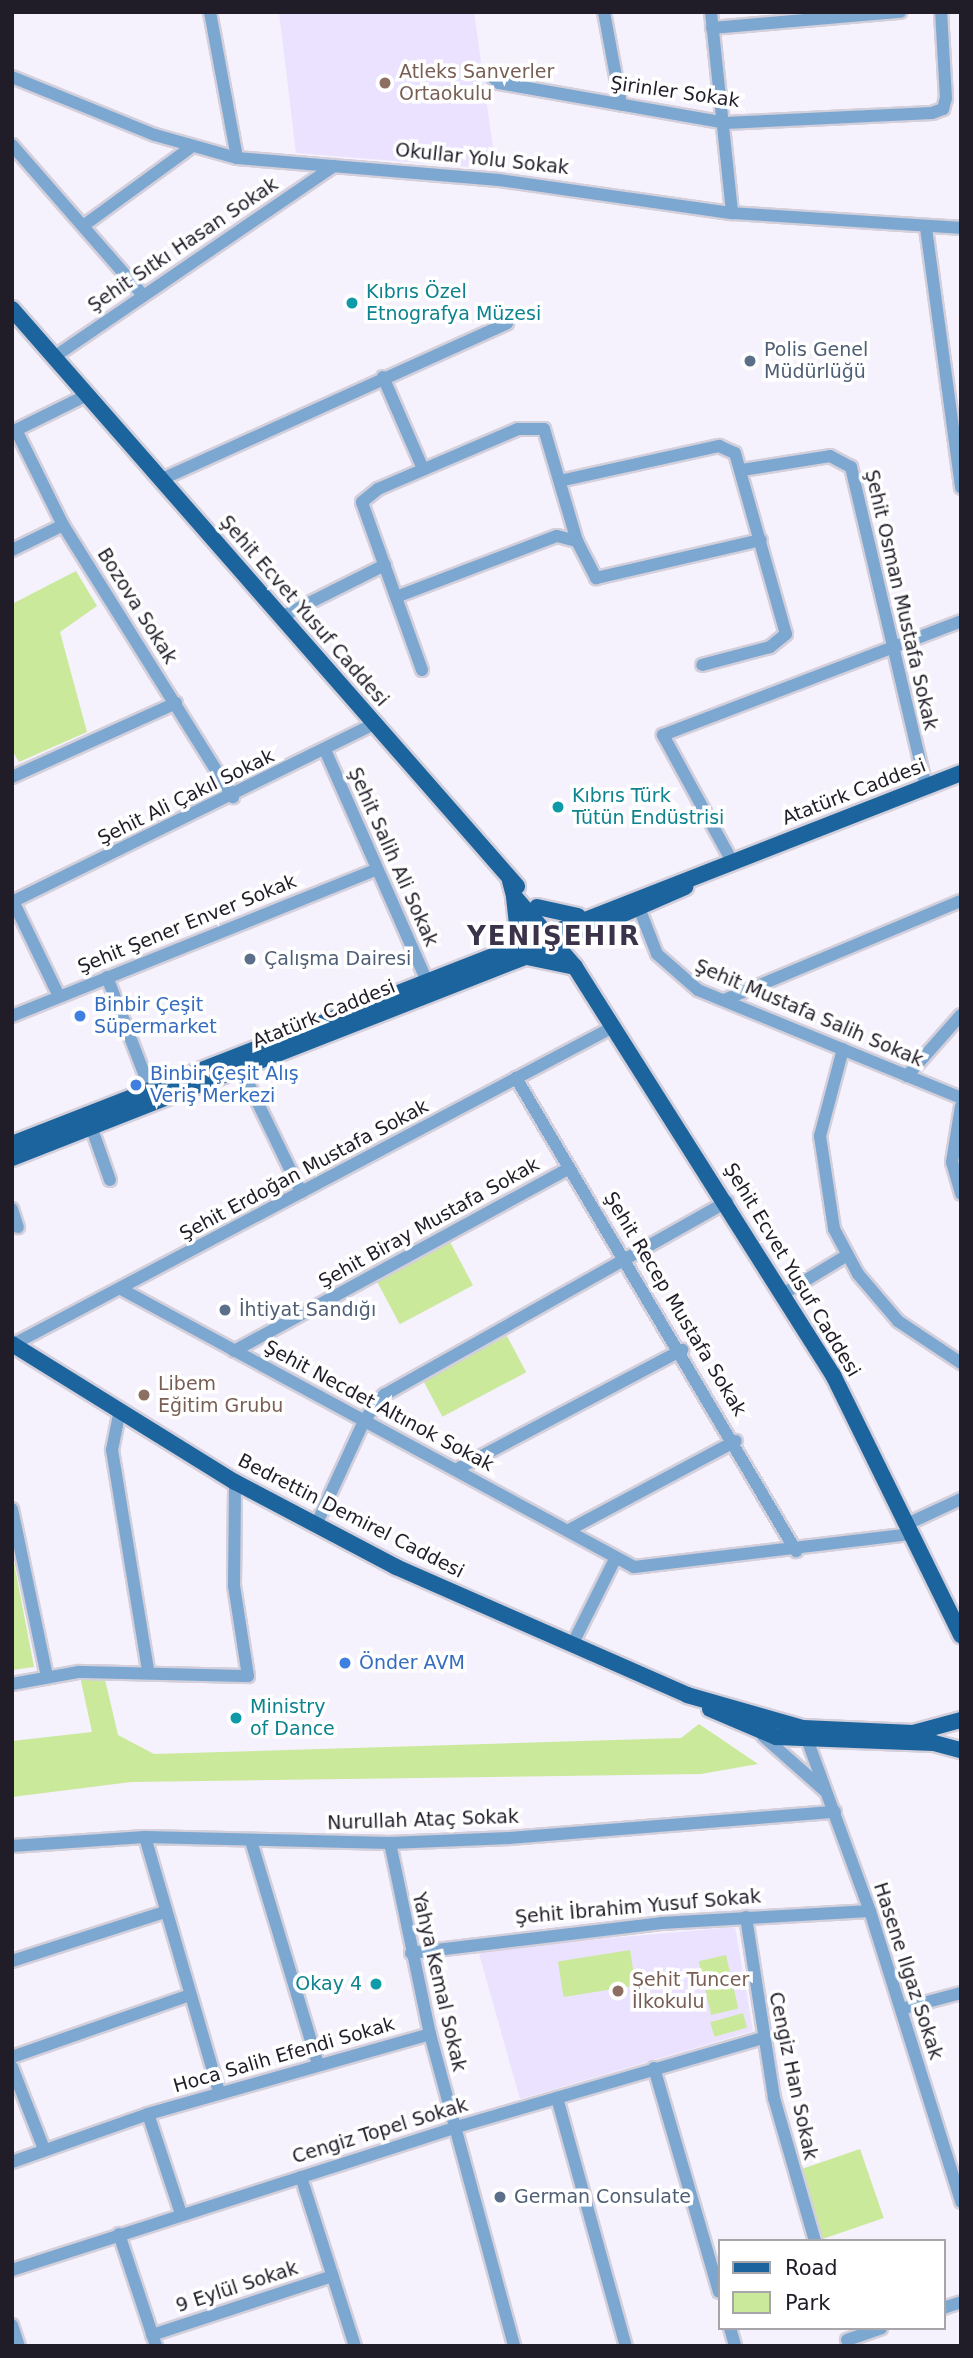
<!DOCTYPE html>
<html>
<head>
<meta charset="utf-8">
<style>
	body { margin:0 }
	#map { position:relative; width:973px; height:2358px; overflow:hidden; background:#f5f1fd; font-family:"DejaVu Sans",sans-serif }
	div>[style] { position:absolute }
	.built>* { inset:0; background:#ebe2ff }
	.green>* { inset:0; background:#cae99a; transform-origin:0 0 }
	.roads { filter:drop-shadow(2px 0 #d3cfdb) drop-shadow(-2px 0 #d3cfdb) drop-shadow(0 2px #d3cfdb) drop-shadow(0 -2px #d3cfdb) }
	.minor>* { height:12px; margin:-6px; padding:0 6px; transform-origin:6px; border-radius:6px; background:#7ca7d1 }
	.major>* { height:16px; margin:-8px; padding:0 8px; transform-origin:8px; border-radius:8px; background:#1c649e }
	.dots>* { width:19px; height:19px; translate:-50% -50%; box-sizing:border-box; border:4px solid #fff; border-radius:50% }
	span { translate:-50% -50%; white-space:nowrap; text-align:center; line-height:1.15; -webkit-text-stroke:7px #fff; paint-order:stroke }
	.education-label { font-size:19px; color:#785e54 }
	.left { translate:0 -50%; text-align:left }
	.street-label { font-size:19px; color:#211d28 }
	.culture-label { font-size:19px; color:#0d838f }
	.right { translate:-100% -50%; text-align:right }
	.service-label { font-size:19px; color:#4e5e75 }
	.shop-label { font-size:19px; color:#366cbe }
	.district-label { font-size:26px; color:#3b3349; font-weight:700; letter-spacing:2px }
	.frame { position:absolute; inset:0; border:14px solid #211d28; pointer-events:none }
	.legend { position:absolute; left:718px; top:2239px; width:228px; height:91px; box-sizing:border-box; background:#fff; border:2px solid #a6a5a9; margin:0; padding:9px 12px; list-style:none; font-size:21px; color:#211d28 }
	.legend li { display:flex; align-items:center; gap:14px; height:35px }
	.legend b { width:35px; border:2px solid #a6a5a9 }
</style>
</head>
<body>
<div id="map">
	<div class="built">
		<div style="clip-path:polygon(279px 12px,474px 12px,496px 169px,296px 153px)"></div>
		<div style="clip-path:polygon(735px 1927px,753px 2031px,520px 2099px,478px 1950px)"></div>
	</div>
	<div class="green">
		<div style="clip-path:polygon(76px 571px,97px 606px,60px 632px,87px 732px,19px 762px,12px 750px,12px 604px)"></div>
		<div style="left:450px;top:1242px;width:49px;height:83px;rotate:62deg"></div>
		<div style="left:507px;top:1336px;width:41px;height:95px;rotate:62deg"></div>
		<div style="clip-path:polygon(12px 1552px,34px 1667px,12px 1670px)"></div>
		<div style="clip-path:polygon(103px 1671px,118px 1735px,154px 1754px,681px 1738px,699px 1724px,758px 1764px,701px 1774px,131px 1782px,12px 1797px,12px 1741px,92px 1732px,79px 1672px)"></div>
		<div style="left:630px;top:1950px;width:36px;height:73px;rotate:81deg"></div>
		<div style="left:726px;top:1955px;width:55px;height:28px;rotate:77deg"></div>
		<div style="left:743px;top:2013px;width:15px;height:34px;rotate:74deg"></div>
		<div style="left:860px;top:2149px;width:73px;height:67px;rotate:71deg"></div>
	</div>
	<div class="roads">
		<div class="minor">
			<div style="left:210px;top:12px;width:148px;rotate:79.5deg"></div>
			<div style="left:604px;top:12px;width:94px;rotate:79.5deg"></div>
			<div style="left:711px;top:12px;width:202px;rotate:84deg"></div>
			<div style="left:712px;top:28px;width:189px;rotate:-4.9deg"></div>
			<div style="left:489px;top:74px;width:13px;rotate:42deg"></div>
			<div style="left:499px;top:83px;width:230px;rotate:10deg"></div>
			<div style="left:725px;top:123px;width:207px;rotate:-2.8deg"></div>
			<div style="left:932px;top:113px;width:12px;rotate:-20deg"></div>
			<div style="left:943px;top:109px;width:11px;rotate:-75deg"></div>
			<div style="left:946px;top:98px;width:86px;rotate:-93.3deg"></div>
			<div style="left:12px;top:77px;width:154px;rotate:22.1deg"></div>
			<div style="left:155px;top:135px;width:85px;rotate:15.7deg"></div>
			<div style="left:237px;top:158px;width:263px;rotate:4.8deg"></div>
			<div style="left:499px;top:180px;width:235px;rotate:8.1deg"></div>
			<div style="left:732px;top:213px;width:229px;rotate:3.7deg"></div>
			<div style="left:12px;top:145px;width:199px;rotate:48.9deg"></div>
			<div style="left:83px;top:226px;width:132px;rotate:-36.1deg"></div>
			<div style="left:926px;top:228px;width:262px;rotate:82.3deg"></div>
			<div style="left:54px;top:357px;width:339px;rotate:-34.3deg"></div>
			<div style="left:383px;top:377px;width:100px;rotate:66.5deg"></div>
			<div style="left:16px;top:430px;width:106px;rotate:63.7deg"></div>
			<div style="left:63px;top:525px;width:321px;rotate:58deg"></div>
			<div style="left:12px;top:432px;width:84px;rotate:-26.3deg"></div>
			<div style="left:742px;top:470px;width:89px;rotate:-9deg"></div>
			<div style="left:830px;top:456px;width:24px;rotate:28deg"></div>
			<div style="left:851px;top:467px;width:329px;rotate:76.8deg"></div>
			<div style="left:160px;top:480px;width:381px;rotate:-24.3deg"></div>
			<div style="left:564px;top:480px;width:159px;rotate:-12.4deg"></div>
			<div style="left:719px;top:446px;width:17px;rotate:24deg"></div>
			<div style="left:735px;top:453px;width:188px;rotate:74.3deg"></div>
			<div style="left:786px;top:634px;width:21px;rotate:141deg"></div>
			<div style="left:770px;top:647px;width:70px;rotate:165.2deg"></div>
			<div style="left:12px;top:550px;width:57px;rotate:-26.1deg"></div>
			<div style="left:396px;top:597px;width:172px;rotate:-20.8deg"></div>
			<div style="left:557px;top:536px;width:21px;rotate:14deg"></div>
			<div style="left:283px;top:616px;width:114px;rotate:-26.6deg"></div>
			<div style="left:422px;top:670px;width:178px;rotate:-109.7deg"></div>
			<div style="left:362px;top:502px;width:21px;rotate:-39deg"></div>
			<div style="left:378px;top:489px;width:152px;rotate:-23.2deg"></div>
			<div style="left:518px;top:429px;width:26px"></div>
			<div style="left:544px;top:429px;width:117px;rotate:73.6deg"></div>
			<div style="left:577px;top:541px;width:42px;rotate:62.8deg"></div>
			<div style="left:596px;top:578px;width:169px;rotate:-13deg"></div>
			<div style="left:325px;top:750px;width:250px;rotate:66.2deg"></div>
			<div style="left:12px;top:777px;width:180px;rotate:-24.3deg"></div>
			<div style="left:733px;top:863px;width:146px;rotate:-118.7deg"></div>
			<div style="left:663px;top:735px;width:319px;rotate:-20.9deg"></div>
			<div style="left:13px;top:901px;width:106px;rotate:64.2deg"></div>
			<div style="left:12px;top:902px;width:405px;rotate:-26.2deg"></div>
			<div style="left:639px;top:908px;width:49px;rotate:68.6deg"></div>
			<div style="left:657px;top:954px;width:55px;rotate:41.3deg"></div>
			<div style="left:698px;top:990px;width:284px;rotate:22.3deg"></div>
			<div style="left:107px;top:977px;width:129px;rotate:69deg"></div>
			<div style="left:724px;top:1000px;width:257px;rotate:-22.7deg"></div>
			<div style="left:12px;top:1016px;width:392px;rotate:-21.9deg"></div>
			<div style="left:843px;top:1049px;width:90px;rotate:104.8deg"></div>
			<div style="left:820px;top:1136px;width:94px;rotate:81.4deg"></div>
			<div style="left:834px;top:1229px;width:51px;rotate:61.9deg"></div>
			<div style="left:858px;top:1274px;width:62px;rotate:49.6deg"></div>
			<div style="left:898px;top:1321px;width:76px;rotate:33.7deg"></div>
			<div style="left:237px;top:1060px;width:147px;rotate:64.1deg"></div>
			<div style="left:907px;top:1076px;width:81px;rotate:-48.5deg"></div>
			<div style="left:516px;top:1078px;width:550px;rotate:59.38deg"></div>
			<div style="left:961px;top:1106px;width:57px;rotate:99.1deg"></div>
			<div style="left:952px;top:1162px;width:33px;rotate:74deg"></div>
			<div style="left:92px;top:1129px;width:54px;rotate:70.6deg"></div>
			<div style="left:12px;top:1209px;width:19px;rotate:72deg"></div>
			<div style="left:123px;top:1290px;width:581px;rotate:28.46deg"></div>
			<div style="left:634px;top:1567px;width:278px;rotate:-6.8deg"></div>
			<div style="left:783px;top:1294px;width:74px;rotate:-31.1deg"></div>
			<div style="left:12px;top:1345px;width:680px;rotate:-27.88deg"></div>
			<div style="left:234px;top:1351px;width:382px;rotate:-28.6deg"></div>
			<div style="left:120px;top:1410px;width:41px;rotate:101.3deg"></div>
			<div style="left:112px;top:1450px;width:224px;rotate:80.7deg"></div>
			<div style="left:457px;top:1469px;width:255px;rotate:-27.9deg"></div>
			<div style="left:12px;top:1509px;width:172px;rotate:78.2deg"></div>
			<div style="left:316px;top:1525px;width:117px;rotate:-65.2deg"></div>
			<div style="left:365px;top:1419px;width:31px;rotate:-52deg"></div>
			<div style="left:384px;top:1395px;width:394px;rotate:-29.4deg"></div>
			<div style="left:905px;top:1525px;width:62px;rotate:-24.9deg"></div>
			<div style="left:569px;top:1530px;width:189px;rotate:-28.1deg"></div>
			<div style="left:572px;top:1645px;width:96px;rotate:-63.4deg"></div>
			<div style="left:12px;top:1684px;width:68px;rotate:-10.2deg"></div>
			<div style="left:79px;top:1672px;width:169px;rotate:1.4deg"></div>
			<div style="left:248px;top:1676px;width:91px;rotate:-98.8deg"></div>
			<div style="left:234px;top:1586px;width:104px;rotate:-89.4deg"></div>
			<div style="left:804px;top:1731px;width:192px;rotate:69.9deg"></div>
			<div style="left:870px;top:1911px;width:305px;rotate:72.6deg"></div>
			<div style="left:763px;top:1736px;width:83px;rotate:41.6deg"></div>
			<div style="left:145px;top:1837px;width:266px;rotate:73.8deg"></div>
			<div style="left:251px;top:1841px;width:233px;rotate:73.3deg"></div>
			<div style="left:390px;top:1843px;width:195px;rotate:78.2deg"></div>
			<div style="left:430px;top:2034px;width:323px;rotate:74.9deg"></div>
			<div style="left:12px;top:1846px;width:133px;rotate:-3.9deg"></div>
			<div style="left:145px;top:1837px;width:245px;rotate:1.4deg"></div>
			<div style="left:390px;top:1843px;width:119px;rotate:-2.4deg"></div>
			<div style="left:509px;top:1838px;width:327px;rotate:-4.6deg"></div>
			<div style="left:746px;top:1917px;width:183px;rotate:81.2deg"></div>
			<div style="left:774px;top:2098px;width:149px;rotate:74deg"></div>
			<div style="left:411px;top:1953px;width:252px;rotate:-6.8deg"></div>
			<div style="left:661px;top:1923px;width:209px;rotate:-3.3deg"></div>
			<div style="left:12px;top:1961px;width:161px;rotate:-17.8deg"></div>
			<div style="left:901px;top:2009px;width:62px;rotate:-14.9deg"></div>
			<div style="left:12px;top:2057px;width:188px;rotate:-19.2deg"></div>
			<div style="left:12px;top:2067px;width:88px;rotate:68.7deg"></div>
			<div style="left:654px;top:2068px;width:233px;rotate:73.8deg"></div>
			<div style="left:557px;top:2098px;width:257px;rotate:74.5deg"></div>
			<div style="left:148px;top:2114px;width:105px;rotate:71.7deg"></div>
			<div style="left:12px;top:2162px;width:144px;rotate:-19.4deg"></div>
			<div style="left:148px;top:2114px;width:293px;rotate:-15.8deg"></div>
			<div style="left:301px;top:2177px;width:177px;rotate:72.3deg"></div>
			<div style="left:119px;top:2234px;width:118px;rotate:71.7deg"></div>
			<div style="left:12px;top:2270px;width:463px;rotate:-17.8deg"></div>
			<div style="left:453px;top:2128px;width:322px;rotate:-16.2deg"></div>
			<div style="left:943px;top:2308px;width:19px;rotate:-18deg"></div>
			<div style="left:12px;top:2325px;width:22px;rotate:72deg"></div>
			<div style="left:730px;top:2328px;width:19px;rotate:74deg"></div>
			<div style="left:152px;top:2335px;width:190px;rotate:-18.1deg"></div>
			<div style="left:847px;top:2340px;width:36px;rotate:-19deg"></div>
		</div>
		<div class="major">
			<div style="left:12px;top:309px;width:767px;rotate:48.81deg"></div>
			<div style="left:510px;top:881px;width:16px;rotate:75deg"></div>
			<div style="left:514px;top:896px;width:94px;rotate:49.3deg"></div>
			<div style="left:575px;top:967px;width:483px;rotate:57.7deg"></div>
			<div style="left:833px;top:1375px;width:290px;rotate:63.8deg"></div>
			<div style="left:514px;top:897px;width:46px;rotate:83.8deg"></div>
			<div style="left:537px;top:907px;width:42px;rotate:12.4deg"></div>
			<div style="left:527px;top:957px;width:49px;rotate:11.8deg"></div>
			<div style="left:12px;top:1144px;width:1019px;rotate:-21.35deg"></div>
			<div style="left:12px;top:1158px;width:551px;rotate:-21.4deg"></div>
			<div style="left:525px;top:957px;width:175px;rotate:-23.6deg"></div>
			<div style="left:12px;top:1344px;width:262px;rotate:31.8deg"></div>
			<div style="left:235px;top:1482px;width:182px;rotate:27.8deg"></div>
			<div style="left:396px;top:1567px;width:318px;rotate:23.7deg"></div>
			<div style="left:687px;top:1695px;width:121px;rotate:15.9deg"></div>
			<div style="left:803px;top:1728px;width:110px;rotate:2.6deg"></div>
			<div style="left:913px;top:1733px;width:50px;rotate:-15.2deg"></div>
			<div style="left:710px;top:1709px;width:72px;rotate:23deg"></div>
			<div style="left:776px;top:1737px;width:158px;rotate:2.2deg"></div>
			<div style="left:934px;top:1743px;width:28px;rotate:15deg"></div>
		</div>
	</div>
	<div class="dots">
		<div style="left:385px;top:83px;background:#8d6e63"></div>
		<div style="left:352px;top:303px;background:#0f9aa8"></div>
		<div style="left:750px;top:361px;background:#5c6f8a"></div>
		<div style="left:558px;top:807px;background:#0f9aa8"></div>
		<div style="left:250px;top:959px;background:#5c6f8a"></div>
		<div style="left:80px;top:1016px;background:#3f7fe0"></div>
		<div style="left:136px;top:1085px;background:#3f7fe0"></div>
		<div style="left:225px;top:1310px;background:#5c6f8a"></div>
		<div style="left:144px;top:1395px;background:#8d6e63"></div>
		<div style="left:345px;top:1663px;background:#3f7fe0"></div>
		<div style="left:236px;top:1718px;background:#0f9aa8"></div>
		<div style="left:376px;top:1984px;background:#0f9aa8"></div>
		<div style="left:618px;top:1991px;background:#8d6e63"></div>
		<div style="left:500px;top:2197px;background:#5c6f8a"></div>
	</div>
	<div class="education-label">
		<span class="left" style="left:399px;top:83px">Atleks Sanverler<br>Ortaokulu</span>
		<span class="left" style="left:158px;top:1395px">Libem<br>Eğitim Grubu</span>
		<span class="left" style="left:632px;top:1991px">Şehit Tuncer<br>İlkokulu</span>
	</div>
	<div class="street-label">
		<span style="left:675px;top:92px;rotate:8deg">Şirinler Sokak</span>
		<span style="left:482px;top:159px;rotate:6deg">Okullar Yolu Sokak</span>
		<span style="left:183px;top:245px;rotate:-34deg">Şehit Sıtkı Hasan Sokak</span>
		<span style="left:901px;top:600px;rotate:77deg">Şehit Osman Mustafa Sokak</span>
		<span style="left:137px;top:606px;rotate:58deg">Bozova Sokak</span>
		<span style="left:304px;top:611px;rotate:49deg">Şehit Ecvet Yusuf Caddesi</span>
		<span style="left:854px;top:792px;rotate:-21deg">Atatürk Caddesi</span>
		<span style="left:186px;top:797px;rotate:-26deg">Şehit Ali Çakıl Sokak</span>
		<span style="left:393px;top:857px;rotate:66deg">Şehit Salih Ali Sokak</span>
		<span style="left:187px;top:924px;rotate:-22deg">Şehit Şener Enver Sokak</span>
		<span style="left:809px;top:1013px;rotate:23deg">Şehit Mustafa Salih Sokak</span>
		<span style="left:324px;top:1014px;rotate:-22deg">Atatürk Caddesi</span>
		<span style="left:304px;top:1170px;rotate:-28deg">Şehit Erdoğan Mustafa Sokak</span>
		<span style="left:429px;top:1223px;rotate:-29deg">Şehit Biray Mustafa Sokak</span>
		<span style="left:792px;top:1270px;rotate:59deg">Şehit Ecvet Yusuf Caddesi</span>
		<span style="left:675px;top:1304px;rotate:59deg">Şehit Recep Mustafa Sokak</span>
		<span style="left:379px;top:1406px;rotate:28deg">Şehit Necdet Altınok Sokak</span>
		<span style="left:351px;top:1516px;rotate:27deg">Bedrettin Demirel Caddesi</span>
		<span style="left:423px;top:1820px;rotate:-2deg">Nurullah Ataç Sokak</span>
		<span style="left:638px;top:1907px;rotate:-5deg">Şehit İbrahim Yusuf Sokak</span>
		<span style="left:908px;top:1971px;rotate:72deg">Hasene Ilgaz Sokak</span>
		<span style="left:439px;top:1982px;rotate:77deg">Yahya Kemal Sokak</span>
		<span style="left:284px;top:2055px;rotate:-16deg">Hoca Salih Efendi Sokak</span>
		<span style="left:793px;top:2076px;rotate:78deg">Cengiz Han Sokak</span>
		<span style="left:380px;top:2131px;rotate:-17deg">Cengiz Topel Sokak</span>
		<span style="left:237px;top:2287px;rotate:-18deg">9 Eylül Sokak</span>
	</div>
	<div class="culture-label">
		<span class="left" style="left:366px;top:303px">Kıbrıs Özel<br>Etnografya Müzesi</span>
		<span class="left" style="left:572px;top:807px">Kıbrıs Türk<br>Tütün Endüstrisi</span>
		<span class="left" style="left:250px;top:1718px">Ministry<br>of Dance</span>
		<span class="right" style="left:362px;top:1984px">Okay 4</span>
	</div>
	<div class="service-label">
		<span class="left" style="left:764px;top:361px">Polis Genel<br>Müdürlüğü</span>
		<span class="left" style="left:264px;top:959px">Çalışma Dairesi</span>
		<span class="left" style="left:239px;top:1310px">İhtiyat Sandığı</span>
		<span class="left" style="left:514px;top:2197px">German Consulate</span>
	</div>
	<div class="shop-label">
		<span class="left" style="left:94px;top:1016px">Binbir Çeşit<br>Süpermarket</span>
		<span class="left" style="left:150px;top:1085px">Binbir Çeşit Alış<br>Veriş Merkezi</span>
		<span class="left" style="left:359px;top:1663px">Önder AVM</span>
	</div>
	<div class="district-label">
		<span style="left:554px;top:937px">YENIŞEHIR</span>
	</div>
	<div class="frame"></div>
	<ul class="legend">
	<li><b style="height:9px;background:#1c649e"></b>Road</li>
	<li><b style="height:19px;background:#cae99a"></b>Park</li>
	</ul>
</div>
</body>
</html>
